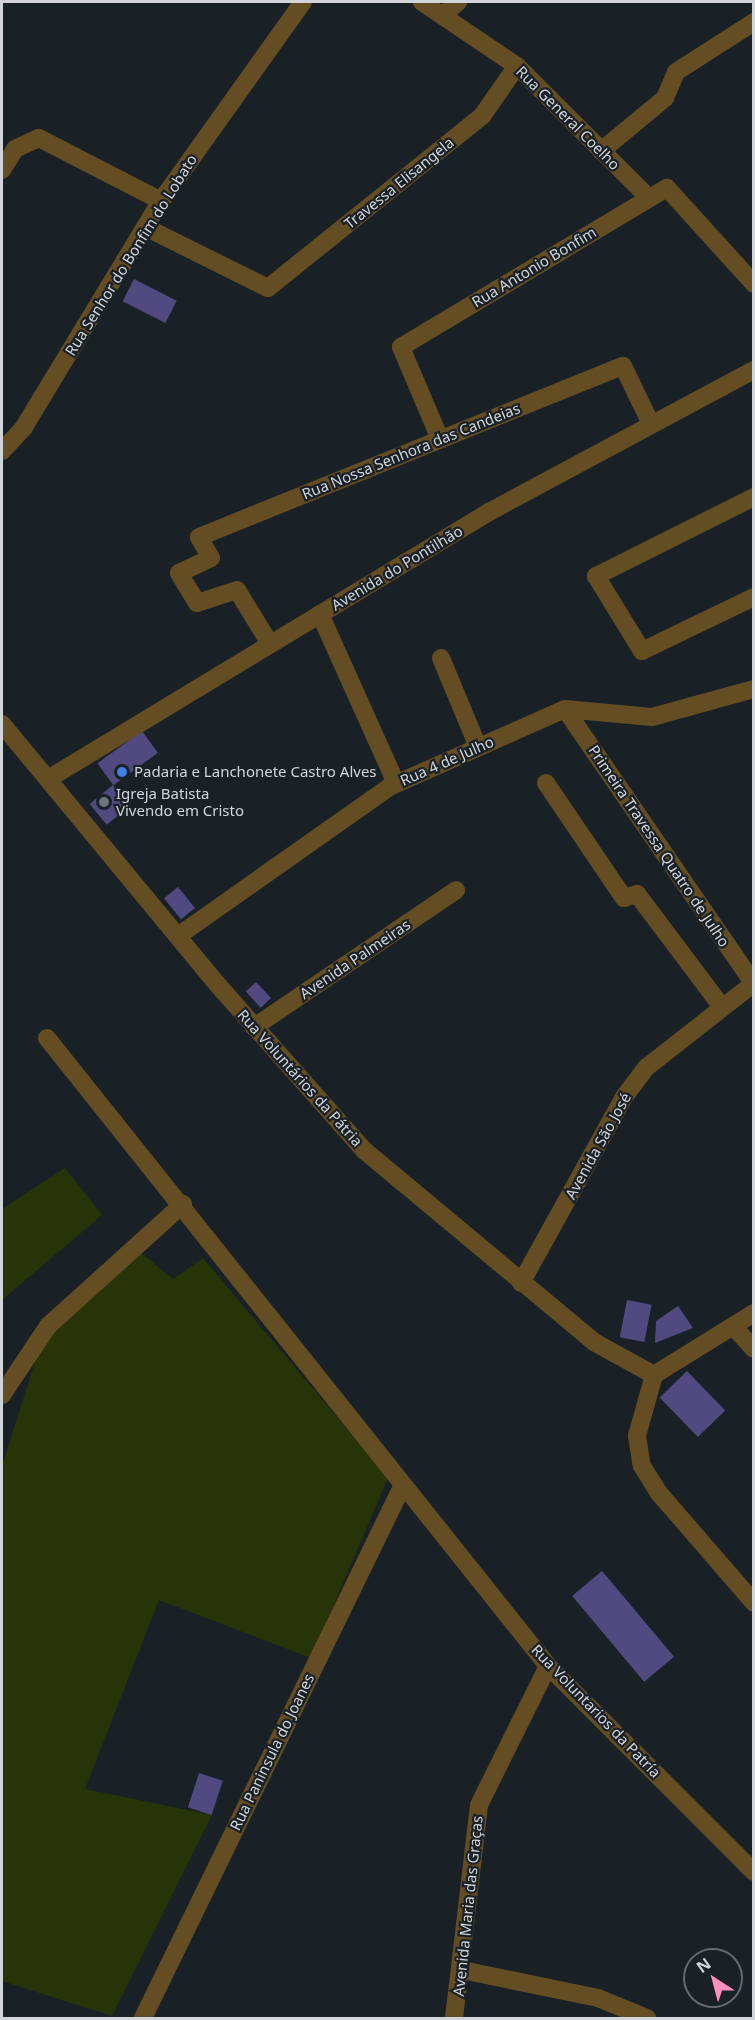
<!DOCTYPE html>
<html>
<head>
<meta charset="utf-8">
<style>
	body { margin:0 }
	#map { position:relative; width:755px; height:2020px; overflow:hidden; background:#1a2126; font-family:"Noto Sans",sans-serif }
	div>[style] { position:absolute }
	.green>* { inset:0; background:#263408 }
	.building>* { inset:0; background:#514a80; transform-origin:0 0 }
	.minor>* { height:18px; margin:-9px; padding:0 9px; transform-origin:9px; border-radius:9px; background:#644d23 }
	.dots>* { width:16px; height:16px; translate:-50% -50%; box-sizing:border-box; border:3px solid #1a2126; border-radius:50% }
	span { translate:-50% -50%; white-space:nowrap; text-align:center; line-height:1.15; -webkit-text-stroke:4.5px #1a2126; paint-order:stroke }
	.street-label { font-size:15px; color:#d1d5d9 }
	.poi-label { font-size:15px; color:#d1d5d9 }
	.left { translate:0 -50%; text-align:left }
	.frame { position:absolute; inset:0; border:3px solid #d1d5d9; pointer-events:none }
	.north { position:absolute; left:683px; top:1948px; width:60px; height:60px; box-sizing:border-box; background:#1a2126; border:2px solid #63696e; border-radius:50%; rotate:324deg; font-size:16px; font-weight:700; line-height:24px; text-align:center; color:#d1d5d9 }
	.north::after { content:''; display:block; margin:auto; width:21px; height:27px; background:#fd8ebe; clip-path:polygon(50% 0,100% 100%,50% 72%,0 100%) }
</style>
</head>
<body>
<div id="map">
	<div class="green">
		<div style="clip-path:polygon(65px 1168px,102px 1215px,2px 1300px,2px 1209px)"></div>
		<div style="clip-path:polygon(135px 1248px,173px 1279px,203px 1258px,388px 1478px,311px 1658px,159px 1600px,85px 1789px,212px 1815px,112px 2016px,2px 1981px,2px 1466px,40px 1346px)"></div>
	</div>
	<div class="building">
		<div style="left:134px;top:279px;width:48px;height:25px;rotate:27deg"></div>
		<div style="left:142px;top:731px;width:27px;height:55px;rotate:54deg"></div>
		<div style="left:113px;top:785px;width:27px;height:30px;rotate:51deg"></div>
		<div style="left:178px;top:887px;width:27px;height:18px;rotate:51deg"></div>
		<div style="left:256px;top:982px;width:22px;height:14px;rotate:47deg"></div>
		<div style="left:627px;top:1300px;width:25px;height:38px;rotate:11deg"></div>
		<div style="clip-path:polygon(678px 1306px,693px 1328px,655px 1343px,656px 1321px)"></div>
		<div style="left:687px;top:1371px;width:55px;height:38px;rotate:46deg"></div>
		<div style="left:602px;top:1571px;width:112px;height:39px;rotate:50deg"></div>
		<div style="left:199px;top:1773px;width:25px;height:36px;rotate:18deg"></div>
	</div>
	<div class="minor">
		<div style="left:422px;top:2px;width:115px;rotate:34deg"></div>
		<div style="left:517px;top:66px;width:187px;rotate:45deg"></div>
		<div style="left:443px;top:15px;width:20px;rotate:-41deg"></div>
		<div style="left:601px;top:151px;width:83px;rotate:-39.6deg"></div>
		<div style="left:665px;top:98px;width:28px;rotate:-67deg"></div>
		<div style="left:676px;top:72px;width:93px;rotate:-32.7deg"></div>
		<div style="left:2px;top:170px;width:25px;rotate:-58deg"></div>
		<div style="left:15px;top:149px;width:26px;rotate:-25deg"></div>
		<div style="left:39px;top:138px;width:137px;rotate:27.3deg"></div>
		<div style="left:145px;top:227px;width:137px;rotate:26.4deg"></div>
		<div style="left:268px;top:288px;width:275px;rotate:-38.8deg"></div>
		<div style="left:482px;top:116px;width:61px;rotate:-55deg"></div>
		<div style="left:440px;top:439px;width:100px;rotate:-113deg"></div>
		<div style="left:401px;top:347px;width:310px;rotate:-30.9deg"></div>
		<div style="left:667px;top:188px;width:130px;rotate:47.8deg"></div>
		<div style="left:2px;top:451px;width:33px;rotate:-47deg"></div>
		<div style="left:24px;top:427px;width:264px;rotate:-58.8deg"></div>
		<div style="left:161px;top:201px;width:244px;rotate:-54.5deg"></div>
		<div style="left:754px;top:497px;width:177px;rotate:153.4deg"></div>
		<div style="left:596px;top:576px;width:88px;rotate:58.5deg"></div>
		<div style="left:642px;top:651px;width:124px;rotate:-25.7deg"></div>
		<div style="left:320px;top:614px;width:185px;rotate:65.8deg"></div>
		<div style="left:270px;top:644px;width:63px;rotate:-121.4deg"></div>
		<div style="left:237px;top:590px;width:42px;rotate:162deg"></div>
		<div style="left:197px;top:603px;width:35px;rotate:-121deg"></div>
		<div style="left:179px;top:573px;width:35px;rotate:-25deg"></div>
		<div style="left:211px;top:558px;width:24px;rotate:-120deg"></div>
		<div style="left:199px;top:537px;width:457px;rotate:-22deg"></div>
		<div style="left:623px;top:366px;width:64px;rotate:64.2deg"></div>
		<div style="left:441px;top:658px;width:96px;rotate:67.4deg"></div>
		<div style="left:565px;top:709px;width:332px;rotate:55.5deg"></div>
		<div style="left:2px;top:724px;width:337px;rotate:50.4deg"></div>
		<div style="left:217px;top:984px;width:223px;rotate:48.5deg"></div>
		<div style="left:365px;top:1151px;width:298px;rotate:39.8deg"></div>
		<div style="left:594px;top:1342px;width:68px;rotate:28.8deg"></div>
		<div style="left:48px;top:779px;width:516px;rotate:-31.19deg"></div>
		<div style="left:489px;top:512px;width:301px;rotate:-28.2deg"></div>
		<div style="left:546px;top:783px;width:139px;rotate:55.9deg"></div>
		<div style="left:624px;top:898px;width:14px;rotate:-17deg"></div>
		<div style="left:637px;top:894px;width:140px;rotate:53.1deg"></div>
		<div style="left:178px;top:936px;width:258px;rotate:-35.2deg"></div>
		<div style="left:389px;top:787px;width:193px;rotate:-23.9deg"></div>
		<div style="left:565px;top:709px;width:87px;rotate:5.3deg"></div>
		<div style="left:652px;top:717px;width:106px;rotate:-15.4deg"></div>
		<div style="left:254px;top:1027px;width:244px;rotate:-34.1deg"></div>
		<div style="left:47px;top:1038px;width:803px;rotate:51.42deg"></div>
		<div style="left:548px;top:1666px;width:291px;rotate:45deg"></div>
		<div style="left:521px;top:1283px;width:213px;rotate:-61deg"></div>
		<div style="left:624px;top:1097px;width:38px;rotate:-53deg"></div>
		<div style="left:647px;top:1067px;width:136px;rotate:-38.1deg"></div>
		<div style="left:754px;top:1313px;width:118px;rotate:148.2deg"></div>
		<div style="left:654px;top:1375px;width:63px;rotate:105.6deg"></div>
		<div style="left:637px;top:1436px;width:30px;rotate:81deg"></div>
		<div style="left:642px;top:1466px;width:31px;rotate:58deg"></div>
		<div style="left:658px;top:1492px;width:147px;rotate:49.1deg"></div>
		<div style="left:733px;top:1326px;width:31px;rotate:48deg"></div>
		<div style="left:2px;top:1395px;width:83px;rotate:-56.3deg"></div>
		<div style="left:48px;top:1326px;width:182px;rotate:-42.1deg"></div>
		<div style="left:462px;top:1970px;width:139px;rotate:11.6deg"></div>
		<div style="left:598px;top:1998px;width:53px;rotate:22.2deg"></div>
		<div style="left:143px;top:2018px;width:593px;rotate:-64deg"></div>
		<div style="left:454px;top:2018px;width:214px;rotate:-83.3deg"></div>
		<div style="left:479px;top:1805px;width:155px;rotate:-63.6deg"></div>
	</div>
	<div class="dots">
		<div style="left:122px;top:772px;background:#3f7fe0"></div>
		<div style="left:104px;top:802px;background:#6b7280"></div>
	</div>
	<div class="street-label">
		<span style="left:568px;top:118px;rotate:45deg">Rua General Coelho</span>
		<span style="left:399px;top:183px;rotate:-39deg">Travessa Elisangela</span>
		<span style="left:131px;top:255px;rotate:-58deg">Rua Senhor do Bonfim do Lobato</span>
		<span style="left:534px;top:267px;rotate:-31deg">Rua Antonio Bonfim</span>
		<span style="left:411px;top:451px;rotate:-22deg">Rua Nossa Senhora das Candeias</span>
		<span style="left:397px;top:568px;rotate:-31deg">Avenida do Pontilhão</span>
		<span style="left:447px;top:761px;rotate:-24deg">Rua 4 de Julho</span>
		<span style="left:659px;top:846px;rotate:56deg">Primeira Travessa Quatro de Julho</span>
		<span style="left:355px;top:959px;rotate:-34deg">Avenida Palmeiras</span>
		<span style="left:300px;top:1078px;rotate:48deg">Rua Voluntários da Pátria</span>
		<span style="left:598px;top:1146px;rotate:-61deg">Avenida São José</span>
		<span style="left:596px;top:1711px;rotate:46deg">Rua Voluntarios da Patría</span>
		<span style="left:272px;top:1752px;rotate:-64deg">Rua Paninsula do Joanes</span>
		<span style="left:468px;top:1906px;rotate:-84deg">Avenida Maria das Graças</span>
	</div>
	<div class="poi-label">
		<span class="left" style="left:134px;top:772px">Padaria e Lanchonete Castro Alves</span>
		<span class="left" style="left:116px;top:802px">Igreja Batista<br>Vivendo em Cristo</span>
	</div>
	<div class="frame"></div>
	<div class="north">N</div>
</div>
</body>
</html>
